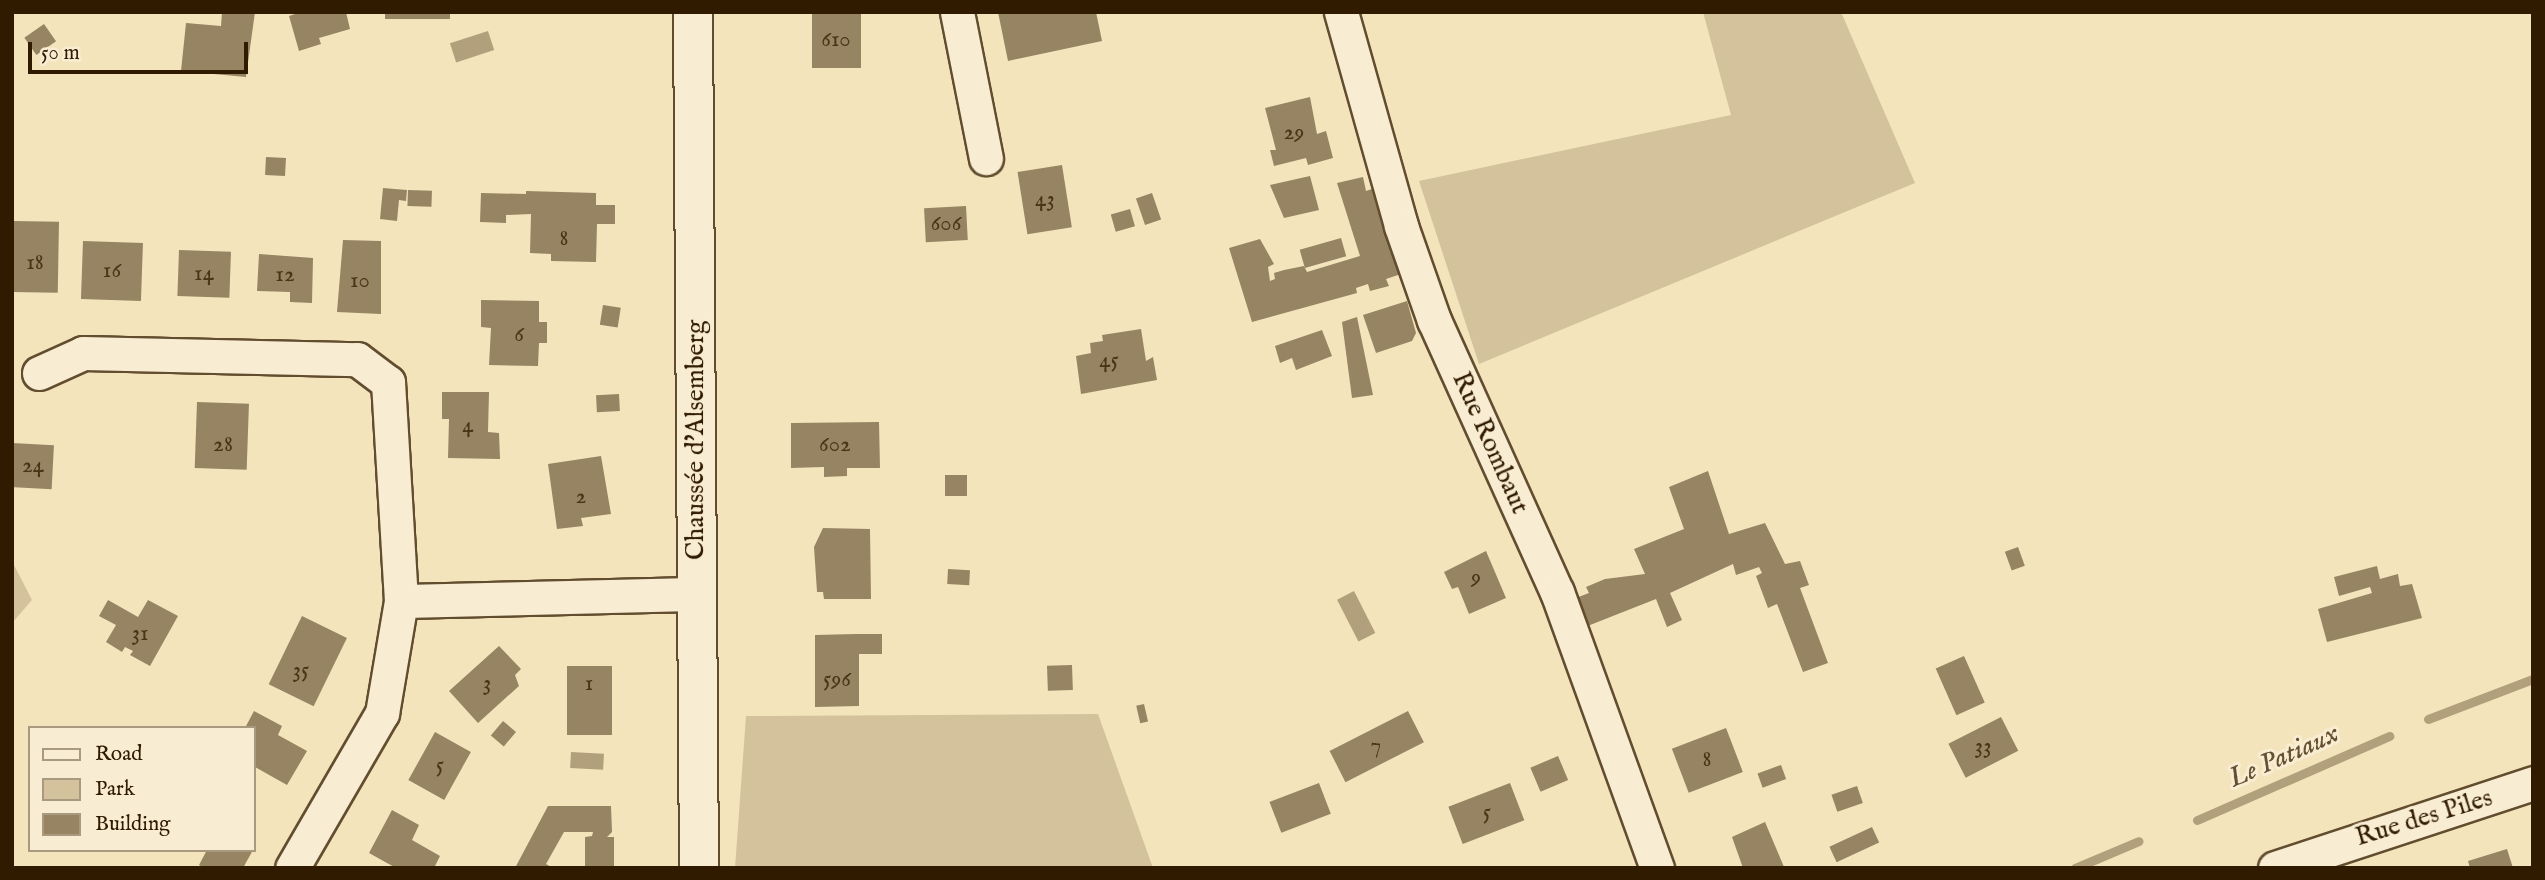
<!DOCTYPE html>
<html>
<head>
<meta charset="utf-8">
<style>
	body { margin:0 }
	#map { position:relative; width:2545px; height:880px; overflow:hidden; background:#f4e4bc; font-family:"IM FELL English",serif }
	div>[style] { position:absolute }
	.green>* { inset:0; background:#d3c29c }
	.water>* { inset:0; background:#b2a07c; transform-origin:0 0 }
	.stream>* { height:9px; margin:-4.5px; padding:0 4.5px; transform-origin:4.5px; border-radius:4.5px; background:#b2a07c }
	.building>* { inset:0; background:#968462; transform-origin:0 0 }
	.roads { filter:drop-shadow(2px 0 #624d2f) drop-shadow(-2px 0 #624d2f) drop-shadow(0 2px #624d2f) drop-shadow(0 -2px #624d2f) }
	.street>* { height:33px; margin:-16.5px; padding:0 16.5px; transform-origin:16.5px; border-radius:16.5px; background:#f8edd3 }
	.secondary>* { height:38px; margin:-19px; padding:0 19px; transform-origin:19px; border-radius:19px; background:#f8edd3 }
	span { translate:-50% -50%; white-space:nowrap; text-align:center; line-height:1.15; -webkit-text-stroke:6px #f8edd3; paint-order:stroke }
	.number-label { font-size:23px; color:#4a3518 }
	.number-label span { -webkit-text-stroke-width:0 }
	.street-label { font-size:26px; color:#311b00 }
	.water-label { font-size:28px; color:#655032; font-style:italic }
	.frame { position:absolute; inset:0; border:14px solid #311b00; pointer-events:none }
	.legend { position:absolute; left:28px; top:726px; width:228px; height:126px; box-sizing:border-box; background:#f8edd3; border:2px solid #a8997f; margin:0; padding:9px 12px; list-style:none; font-size:21px; color:#311b00 }
	.legend li { display:flex; align-items:center; gap:14px; height:35px }
	.legend b { width:35px; border:2px solid #a8997f }
	.scale { position:absolute; left:28px; top:42px; width:220px; height:32px; box-sizing:border-box; border:4px solid #311b00; border-top:0; padding-left:9px; font-size:21px; line-height:24px; white-space:nowrap; color:#311b00; -webkit-text-stroke:5px #f8edd3; paint-order:stroke }
</style>
</head>
<body>
<div id="map">
	<div class="green">
		<div style="clip-path:polygon(1703px 12px,1841px 12px,1915px 183px,1479px 364px,1419px 181px,1731px 115px)"></div>
		<div style="clip-path:polygon(12px 561px,32px 600px,12px 623px)"></div>
		<div style="clip-path:polygon(1098px 714px,1153px 868px,735px 868px,746px 716px)"></div>
	</div>
	<div class="water">
		<div style="left:488px;top:31px;width:20px;height:40px;rotate:72deg"></div>
		<div style="left:1354px;top:591px;width:47px;height:19px;rotate:63deg"></div>
		<div style="left:571px;top:752px;width:33px;height:16px;rotate:3deg"></div>
	</div>
	<div class="stream">
		<div style="left:2428px;top:719px;width:112px;rotate:-20.9deg"></div>
		<div style="left:2197px;top:820px;width:210px;rotate:-23.6deg"></div>
		<div style="left:2075px;top:868px;width:69px;rotate:-22.9deg"></div>
	</div>
	<div class="building">
		<div style="clip-path:polygon(222px 12px,255px 12px,246px 77px,181px 71px,186px 23px,221px 26px)"></div>
		<div style="clip-path:polygon(301px 12px,346px 12px,350px 29px,319px 38px,321px 44px,299px 51px,289px 16px)"></div>
		<div style="left:385px;top:12px;width:65px;height:7px"></div>
		<div style="left:812px;top:12px;width:49px;height:56px"></div>
		<div style="clip-path:polygon(998px 12px,1096px 12px,1102px 41px,1008px 61px)"></div>
		<div style="left:44px;top:24px;width:21px;height:24px;rotate:55deg"></div>
		<div style="clip-path:polygon(1310px 97px,1317px 134px,1326px 131px,1333px 158px,1308px 165px,1306px 158px,1274px 166px,1270px 150px,1276px 150px,1265px 108px)"></div>
		<div style="left:266px;top:157px;width:20px;height:18px;rotate:3deg"></div>
		<div style="left:1062px;top:165px;width:63px;height:45px;rotate:81deg"></div>
		<div style="clip-path:polygon(1310px 176px,1319px 210px,1284px 218px,1270px 185px)"></div>
		<div style="clip-path:polygon(1363px 177px,1366px 191px,1375px 188px,1401px 274px,1386px 279px,1389px 286px,1370px 291px,1368px 284px,1356px 288px,1357px 293px,1252px 322px,1229px 248px,1260px 239px,1274px 264px,1268px 267px,1270px 281px,1275px 279px,1274px 273px,1284px 270px,1304px 266px,1307px 272px,1360px 256px,1337px 183px)"></div>
		<div style="clip-path:polygon(383px 188px,407px 190px,406px 201px,399px 200px,397px 221px,380px 219px)"></div>
		<div style="left:408px;top:190px;width:24px;height:16px;rotate:2deg"></div>
		<div style="clip-path:polygon(526px 191px,596px 193px,596px 205px,615px 205px,615px 224px,597px 224px,596px 262px,551px 261px,551px 254px,530px 253px,531px 214px,506px 215px,506px 223px,480px 222px,481px 193px,526px 194px)"></div>
		<div style="left:1152px;top:193px;width:28px;height:17px;rotate:71deg"></div>
		<div style="left:966px;top:206px;width:34px;height:42px;rotate:87deg"></div>
		<div style="left:1130px;top:209px;width:18px;height:20px;rotate:74deg"></div>
		<div style="left:13px;top:221px;width:46px;height:71px;rotate:1deg"></div>
		<div style="left:1341px;top:238px;width:19px;height:43px;rotate:74deg"></div>
		<div style="clip-path:polygon(343px 240px,381px 241px,381px 314px,337px 312px)"></div>
		<div style="left:83px;top:241px;width:60px;height:58px;rotate:2deg"></div>
		<div style="left:179px;top:250px;width:52px;height:46px;rotate:2deg"></div>
		<div style="clip-path:polygon(259px 254px,313px 258px,312px 303px,290px 302px,290px 292px,257px 291px)"></div>
		<div style="clip-path:polygon(481px 300px,539px 301px,539px 322px,547px 322px,547px 343px,539px 343px,538px 366px,489px 365px,491px 328px,481px 327px)"></div>
		<div style="clip-path:polygon(1407px 301px,1416px 333px,1412px 341px,1376px 353px,1363px 315px)"></div>
		<div style="left:603px;top:305px;width:18px;height:20px;rotate:9deg"></div>
		<div style="clip-path:polygon(1357px 317px,1373px 395px,1352px 398px,1342px 322px)"></div>
		<div style="clip-path:polygon(1141px 329px,1146px 361px,1153px 357px,1157px 380px,1081px 394px,1076px 356px,1091px 353px,1090px 343px,1103px 341px,1102px 335px)"></div>
		<div style="clip-path:polygon(1322px 330px,1332px 356px,1296px 370px,1292px 358px,1280px 363px,1275px 346px)"></div>
		<div style="clip-path:polygon(442px 392px,489px 392px,488px 432px,499px 433px,500px 459px,448px 458px,449px 419px,442px 419px)"></div>
		<div style="left:619px;top:394px;width:17px;height:23px;rotate:87deg"></div>
		<div style="left:197px;top:402px;width:52px;height:66px;rotate:2deg"></div>
		<div style="clip-path:polygon(879px 422px,880px 468px,847px 468px,847px 476px,824px 477px,824px 467px,791px 468px,791px 423px)"></div>
		<div style="left:12px;top:443px;width:42px;height:44px;rotate:3deg"></div>
		<div style="clip-path:polygon(601px 456px,611px 514px,581px 518px,583px 526px,557px 529px,548px 464px)"></div>
		<div style="clip-path:polygon(1708px 471px,1729px 534px,1765px 523px,1785px 564px,1800px 561px,1809px 585px,1800px 588px,1828px 663px,1803px 672px,1777px 604px,1768px 608px,1756px 576px,1762px 573px,1759px 567px,1736px 575px,1733px 564px,1670px 593px,1682px 620px,1667px 627px,1656px 599px,1585px 627px,1573px 599px,1589px 593px,1586px 587px,1605px 579px,1645px 574px,1634px 549px,1684px 529px,1669px 487px)"></div>
		<div style="left:945px;top:475px;width:22px;height:21px"></div>
		<div style="clip-path:polygon(823px 528px,870px 529px,871px 599px,824px 599px,823px 592px,817px 592px,814px 547px)"></div>
		<div style="left:2018px;top:547px;width:20px;height:14px;rotate:70deg"></div>
		<div style="clip-path:polygon(1486px 551px,1506px 598px,1469px 614px,1458px 587px,1452px 589px,1444px 572px)"></div>
		<div style="clip-path:polygon(2377px 566px,2380px 579px,2398px 574px,2400px 586px,2412px 584px,2422px 618px,2327px 642px,2318px 609px,2372px 593px,2370px 587px,2339px 596px,2334px 577px)"></div>
		<div style="left:948px;top:569px;width:22px;height:15px;rotate:3deg"></div>
		<div style="clip-path:polygon(108px 600px,138px 617px,148px 600px,178px 616px,150px 666px,130px 655px,133px 651px,125px 647px,122px 652px,106px 642px,116px 625px,99px 616px)"></div>
		<div style="left:302px;top:616px;width:50px;height:76px;rotate:26deg"></div>
		<div style="clip-path:polygon(856px 634px,882px 634px,882px 654px,859px 654px,859px 706px,815px 707px,815px 635px)"></div>
		<div style="clip-path:polygon(499px 646px,521px 669px,515px 675px,519px 686px,478px 723px,449px 691px)"></div>
		<div style="left:1964px;top:656px;width:51px;height:31px;rotate:66deg"></div>
		<div style="left:1072px;top:665px;width:25px;height:25px;rotate:88deg"></div>
		<div style="left:567px;top:666px;width:45px;height:69px"></div>
		<div style="left:1144px;top:704px;width:18px;height:8px;rotate:77deg"></div>
		<div style="clip-path:polygon(254px 711px,282px 726px,278px 735px,307px 751px,287px 785px,255px 767px,254px 728px,245px 728px)"></div>
		<div style="left:1408px;top:711px;width:35px;height:88px;rotate:63deg"></div>
		<div style="left:2001px;top:717px;width:38px;height:59px;rotate:63deg"></div>
		<div style="left:503px;top:721px;width:17px;height:19px;rotate:40deg"></div>
		<div style="left:1726px;top:728px;width:47px;height:58px;rotate:69deg"></div>
		<div style="left:435px;top:732px;width:41px;height:55px;rotate:29deg"></div>
		<div style="left:1558px;top:756px;width:26px;height:30px;rotate:67deg"></div>
		<div style="left:1781px;top:765px;width:15px;height:25px;rotate:70deg"></div>
		<div style="left:1319px;top:783px;width:33px;height:53px;rotate:69deg"></div>
		<div style="left:1510px;top:783px;width:40px;height:66px;rotate:69deg"></div>
		<div style="left:1857px;top:786px;width:18px;height:27px;rotate:71deg"></div>
		<div style="clip-path:polygon(548px 806px,611px 806px,612px 832px,607px 837px,614px 837px,614px 866px,585px 867px,585px 837px,592px 836px,593px 832px,564px 832px,546px 864px,553px 868px,515px 868px)"></div>
		<div style="clip-path:polygon(392px 810px,419px 825px,412px 840px,440px 856px,434px 868px,396px 868px,369px 853px)"></div>
		<div style="clip-path:polygon(1765px 822px,1784px 867px,1743px 868px,1732px 837px)"></div>
		<div style="left:1872px;top:827px;width:17px;height:47px;rotate:65deg"></div>
		<div style="clip-path:polygon(2507px 849px,2513px 868px,2470px 868px,2468px 861px)"></div>
		<div style="clip-path:polygon(207px 850px,253px 850px,243px 868px,204px 868px,199px 865px)"></div>
	</div>
	<div class="roads">
		<div class="street">
			<div style="left:957px;top:12px;width:149px;rotate:78.8deg"></div>
			<div style="left:1341px;top:12px;width:222px;rotate:74.3deg"></div>
			<div style="left:1401px;top:226px;width:100px;rotate:70.7deg"></div>
			<div style="left:1434px;top:320px;width:299px;rotate:65.7deg"></div>
			<div style="left:1557px;top:592px;width:294px;rotate:70.1deg"></div>
			<div style="left:39px;top:373px;width:48px;rotate:-24.4deg"></div>
			<div style="left:83px;top:353px;width:274px;rotate:1.3deg"></div>
			<div style="left:357px;top:359px;width:39px;rotate:37deg"></div>
			<div style="left:388px;top:382px;width:219px;rotate:86.6deg"></div>
			<div style="left:401px;top:601px;width:114px;rotate:99.6deg"></div>
			<div style="left:382px;top:713px;width:179px;rotate:120.1deg"></div>
			<div style="left:401px;top:601px;width:295px;rotate:-1.4deg"></div>
			<div style="left:2275px;top:868px;width:272px;rotate:-18.2deg"></div>
		</div>
		<div class="secondary">
			<div style="left:693px;top:12px;width:856px;rotate:89.6deg"></div>
		</div>
	</div>
	<div class="number-label">
		<span style="left:836px;top:40px">610</span>
		<span style="left:1294px;top:133px">29</span>
		<span style="left:1045px;top:200px">43</span>
		<span style="left:946px;top:224px">606</span>
		<span style="left:564px;top:239px">8</span>
		<span style="left:35px;top:263px">18</span>
		<span style="left:112px;top:271px">16</span>
		<span style="left:204px;top:274px">14</span>
		<span style="left:285px;top:275px">12</span>
		<span style="left:360px;top:281px">10</span>
		<span style="left:519px;top:335px">6</span>
		<span style="left:1109px;top:361px">45</span>
		<span style="left:468px;top:426px">4</span>
		<span style="left:223px;top:445px">28</span>
		<span style="left:835px;top:445px">602</span>
		<span style="left:33px;top:466px">24</span>
		<span style="left:581px;top:497px">2</span>
		<span style="left:1476px;top:578px">9</span>
		<span style="left:140px;top:634px">31</span>
		<span style="left:301px;top:671px">35</span>
		<span style="left:837px;top:680px">596</span>
		<span style="left:487px;top:684px">3</span>
		<span style="left:589px;top:684px">1</span>
		<span style="left:1376px;top:746px">7</span>
		<span style="left:1983px;top:747px">33</span>
		<span style="left:1707px;top:760px">8</span>
		<span style="left:440px;top:766px">5</span>
		<span style="left:1487px;top:813px">5</span>
	</div>
	<div class="street-label">
		<span style="left:696px;top:440px;rotate:-90deg">Chaussée d'Alsemberg</span>
		<span style="left:1490px;top:443px;rotate:66deg">Rue Rombaut</span>
		<span style="left:2424px;top:818px;rotate:-17deg">Rue des Piles</span>
	</div>
	<div class="water-label">
		<span style="left:2284px;top:757px;rotate:-24deg">Le Patiaux</span>
	</div>
	<div class="frame"></div>
	<ul class="legend">
	<li><b style="height:9px;background:#f8edd3"></b>Road</li>
	<li><b style="height:19px;background:#d3c29c"></b>Park</li>
	<li><b style="height:19px;background:#968462"></b>Building</li>
	</ul>
	<div class="scale">50 m</div>
</div>
</body>
</html>
